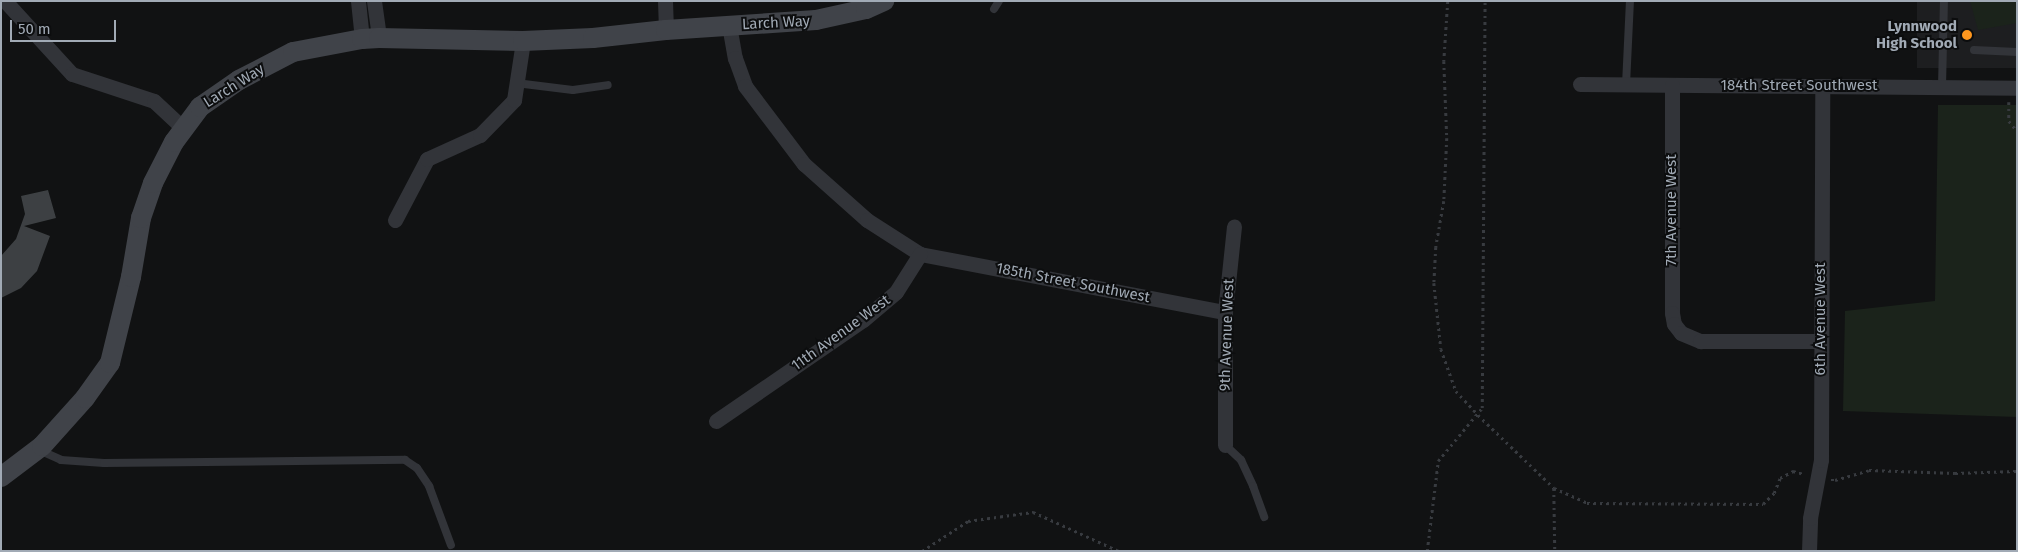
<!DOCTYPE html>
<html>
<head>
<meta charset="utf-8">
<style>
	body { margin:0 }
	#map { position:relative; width:2018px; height:552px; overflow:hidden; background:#111213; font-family:"Fira Sans",sans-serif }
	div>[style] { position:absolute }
	.built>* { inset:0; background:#1d1e20; transform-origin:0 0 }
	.green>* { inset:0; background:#1b231b }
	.building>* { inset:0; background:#3d4043 }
	.path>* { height:2.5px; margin-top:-1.25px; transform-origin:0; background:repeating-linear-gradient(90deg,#383b40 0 2.5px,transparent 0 6.5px) }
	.lane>* { height:8px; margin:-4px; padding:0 4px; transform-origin:4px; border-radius:4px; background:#323439 }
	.street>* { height:15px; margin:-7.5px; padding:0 7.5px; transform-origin:7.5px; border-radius:7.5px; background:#323439 }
	.secondary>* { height:20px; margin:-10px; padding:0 10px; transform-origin:10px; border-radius:10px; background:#404349 }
	.dots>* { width:14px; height:14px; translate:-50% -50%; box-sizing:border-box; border:2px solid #0c0d0e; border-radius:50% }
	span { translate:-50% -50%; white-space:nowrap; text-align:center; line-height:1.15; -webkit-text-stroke:4px #0c0d0e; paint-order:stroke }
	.street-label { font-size:15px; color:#a1aab5 }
	.poi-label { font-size:15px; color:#a1aab5; font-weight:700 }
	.right { translate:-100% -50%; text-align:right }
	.frame { position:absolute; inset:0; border:2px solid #a1aab5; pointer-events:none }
	.scale { position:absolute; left:10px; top:20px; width:106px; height:22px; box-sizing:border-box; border:2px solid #a1aab5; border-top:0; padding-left:6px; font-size:15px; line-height:18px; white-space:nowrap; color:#a1aab5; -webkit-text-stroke:4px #0c0d0e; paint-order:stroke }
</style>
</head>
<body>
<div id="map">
	<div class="built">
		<div style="left:1917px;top:1px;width:100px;height:67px"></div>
	</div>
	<div class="green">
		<div style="clip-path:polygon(1970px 1px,2017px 1px,2017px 23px,1978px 30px)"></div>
		<div style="clip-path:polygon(1938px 105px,2017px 105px,2017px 417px,1843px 411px,1845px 311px,1935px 301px)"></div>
	</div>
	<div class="building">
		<div style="clip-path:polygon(48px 190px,56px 218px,24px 226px,50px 236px,37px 271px,21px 288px,1px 298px,1px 256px,16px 239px,25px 214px,21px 196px)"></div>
	</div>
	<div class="path">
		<div style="left:1448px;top:1px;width:60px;rotate:93.8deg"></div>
		<div style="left:1444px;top:61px;width:77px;rotate:87.8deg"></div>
		<div style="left:1447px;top:138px;width:63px;rotate:92.7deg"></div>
		<div style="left:1444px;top:201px;width:47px;rotate:99.9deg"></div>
		<div style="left:1436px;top:247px;width:36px;rotate:93deg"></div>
		<div style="left:1434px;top:283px;width:66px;rotate:83.9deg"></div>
		<div style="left:1441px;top:349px;width:45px;rotate:70.3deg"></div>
		<div style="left:1456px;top:391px;width:33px;rotate:47deg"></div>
		<div style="left:1478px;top:415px;width:105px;rotate:43.8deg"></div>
		<div style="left:1554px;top:488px;width:36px;rotate:24deg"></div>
		<div style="left:1587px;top:503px;width:176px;rotate:0.3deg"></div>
		<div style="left:1763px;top:504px;width:16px;rotate:-45deg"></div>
		<div style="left:1774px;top:493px;width:16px;rotate:-68deg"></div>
		<div style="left:1780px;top:478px;width:15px;rotate:-28deg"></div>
		<div style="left:1793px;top:471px;width:11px;rotate:15deg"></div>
		<div style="left:2009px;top:102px;width:19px;rotate:90deg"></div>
		<div style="left:2009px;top:121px;width:13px;rotate:51deg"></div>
		<div style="left:1831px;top:480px;width:4px"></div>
		<div style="left:1835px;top:480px;width:35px;rotate:-16deg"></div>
		<div style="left:1869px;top:470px;width:86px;rotate:2deg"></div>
		<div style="left:1955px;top:473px;width:62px;rotate:-1.8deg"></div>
		<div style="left:1554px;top:488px;width:63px;rotate:89.1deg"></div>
		<div style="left:922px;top:551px;width:55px;rotate:-33.1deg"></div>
		<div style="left:968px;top:521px;width:66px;rotate:-7.9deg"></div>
		<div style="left:1033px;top:512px;width:94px;rotate:24.4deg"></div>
		<div style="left:1427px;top:551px;width:91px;rotate:-83deg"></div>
		<div style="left:1438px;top:461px;width:69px;rotate:-50.3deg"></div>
		<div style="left:1482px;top:408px;width:407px;rotate:-89.6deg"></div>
	</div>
	<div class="lane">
		<div style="left:994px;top:9px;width:9px;rotate:-58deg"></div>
		<div style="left:1974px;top:50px;width:43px;rotate:2.7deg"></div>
		<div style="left:516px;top:83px;width:57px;rotate:7deg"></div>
		<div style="left:573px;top:90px;width:35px;rotate:-8deg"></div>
		<div style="left:1626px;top:85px;width:84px;rotate:-87.3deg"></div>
		<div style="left:1942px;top:87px;width:86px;rotate:-88.7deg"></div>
		<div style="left:1225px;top:445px;width:22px;rotate:43deg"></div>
		<div style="left:1241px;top:460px;width:29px;rotate:65deg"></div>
		<div style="left:1253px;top:486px;width:33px;rotate:70deg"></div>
		<div style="left:39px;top:450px;width:24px;rotate:24deg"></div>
		<div style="left:61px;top:460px;width:43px;rotate:4deg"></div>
		<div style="left:104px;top:463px;width:301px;rotate:-0.6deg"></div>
		<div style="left:405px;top:460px;width:14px;rotate:34deg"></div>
		<div style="left:417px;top:468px;width:22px;rotate:56deg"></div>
		<div style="left:429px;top:486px;width:63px;rotate:69.6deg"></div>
	</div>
	<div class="street">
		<div style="left:5px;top:1px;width:99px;rotate:47.5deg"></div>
		<div style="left:72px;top:74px;width:86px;rotate:18.2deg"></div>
		<div style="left:154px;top:101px;width:41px;rotate:43deg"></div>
		<div style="left:358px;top:1px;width:38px;rotate:84deg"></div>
		<div style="left:374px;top:1px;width:37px;rotate:82deg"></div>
		<div style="left:665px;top:1px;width:29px;rotate:88deg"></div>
		<div style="left:729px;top:25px;width:34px;rotate:80deg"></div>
		<div style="left:735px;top:58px;width:30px;rotate:70deg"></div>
		<div style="left:745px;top:86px;width:98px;rotate:52.9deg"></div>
		<div style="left:804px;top:164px;width:84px;rotate:41.6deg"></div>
		<div style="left:867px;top:220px;width:63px;rotate:32.7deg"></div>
		<div style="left:920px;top:254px;width:310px;rotate:10.8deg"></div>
		<div style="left:1580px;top:84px;width:437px;rotate:0.5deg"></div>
		<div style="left:1672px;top:85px;width:228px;rotate:90deg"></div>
		<div style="left:1672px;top:313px;width:11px;rotate:80deg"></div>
		<div style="left:1674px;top:324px;width:11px;rotate:52deg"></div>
		<div style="left:1681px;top:333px;width:21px;rotate:23deg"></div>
		<div style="left:1700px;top:341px;width:121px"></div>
		<div style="left:395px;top:220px;width:69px;rotate:-62.3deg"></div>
		<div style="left:427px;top:159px;width:58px;rotate:-24.4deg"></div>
		<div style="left:480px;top:135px;width:49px;rotate:-45.8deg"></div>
		<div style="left:514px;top:100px;width:60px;rotate:-81.3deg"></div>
		<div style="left:716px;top:421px;width:178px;rotate:-34.5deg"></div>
		<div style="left:863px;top:320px;width:43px;rotate:-40.3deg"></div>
		<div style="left:896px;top:292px;width:45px;rotate:-57.7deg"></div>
		<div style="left:1225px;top:445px;width:133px;rotate:-90deg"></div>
		<div style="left:1225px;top:312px;width:86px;rotate:-84deg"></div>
		<div style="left:1809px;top:551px;width:33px;rotate:-88deg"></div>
		<div style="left:1810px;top:518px;width:59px;rotate:-79.3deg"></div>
		<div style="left:1821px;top:460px;width:374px;rotate:-89.8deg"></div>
	</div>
	<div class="secondary">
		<div style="left:1px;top:477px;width:51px;rotate:-37.1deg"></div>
		<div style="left:42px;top:446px;width:64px;rotate:-48.1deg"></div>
		<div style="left:85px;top:398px;width:43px;rotate:-54.5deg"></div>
		<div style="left:110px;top:363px;width:89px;rotate:-76.3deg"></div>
		<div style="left:131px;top:277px;width:60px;rotate:-80.4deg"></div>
		<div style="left:141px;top:218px;width:37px;rotate:-71deg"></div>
		<div style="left:153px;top:183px;width:46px;rotate:-62.9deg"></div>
		<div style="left:174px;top:142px;width:44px;rotate:-53.4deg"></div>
		<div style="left:200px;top:107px;width:47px;rotate:-34.7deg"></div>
		<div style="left:239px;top:80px;width:61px;rotate:-27.4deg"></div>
		<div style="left:293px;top:52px;width:70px;rotate:-10.7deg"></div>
		<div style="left:362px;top:39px;width:17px;rotate:-3deg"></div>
		<div style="left:379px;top:38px;width:144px;rotate:1.2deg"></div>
		<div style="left:523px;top:41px;width:70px;rotate:-2.5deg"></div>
		<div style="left:593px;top:38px;width:73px;rotate:-6.3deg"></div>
		<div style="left:666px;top:30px;width:150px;rotate:-3.8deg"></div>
		<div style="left:816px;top:20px;width:51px;rotate:-12.4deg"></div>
		<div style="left:866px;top:9px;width:20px;rotate:-24deg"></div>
	</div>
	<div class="dots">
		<div style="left:1967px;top:35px;background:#ff971e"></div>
	</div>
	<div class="street-label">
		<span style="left:776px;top:23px;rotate:-3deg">Larch Way</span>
		<span style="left:234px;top:86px;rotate:-32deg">Larch Way</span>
		<span style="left:1799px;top:86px">184th Street Southwest</span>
		<span style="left:1672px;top:210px;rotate:-90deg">7th Avenue West</span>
		<span style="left:1073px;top:283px;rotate:11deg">185th Street Southwest</span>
		<span style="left:1821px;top:319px;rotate:-90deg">6th Avenue West</span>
		<span style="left:841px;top:333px;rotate:-36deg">11th Avenue West</span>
		<span style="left:1227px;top:335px;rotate:-88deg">9th Avenue West</span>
	</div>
	<div class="poi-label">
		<span class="right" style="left:1957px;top:35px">Lynnwood<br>High School</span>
	</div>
	<div class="frame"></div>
	<div class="scale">50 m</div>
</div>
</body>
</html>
